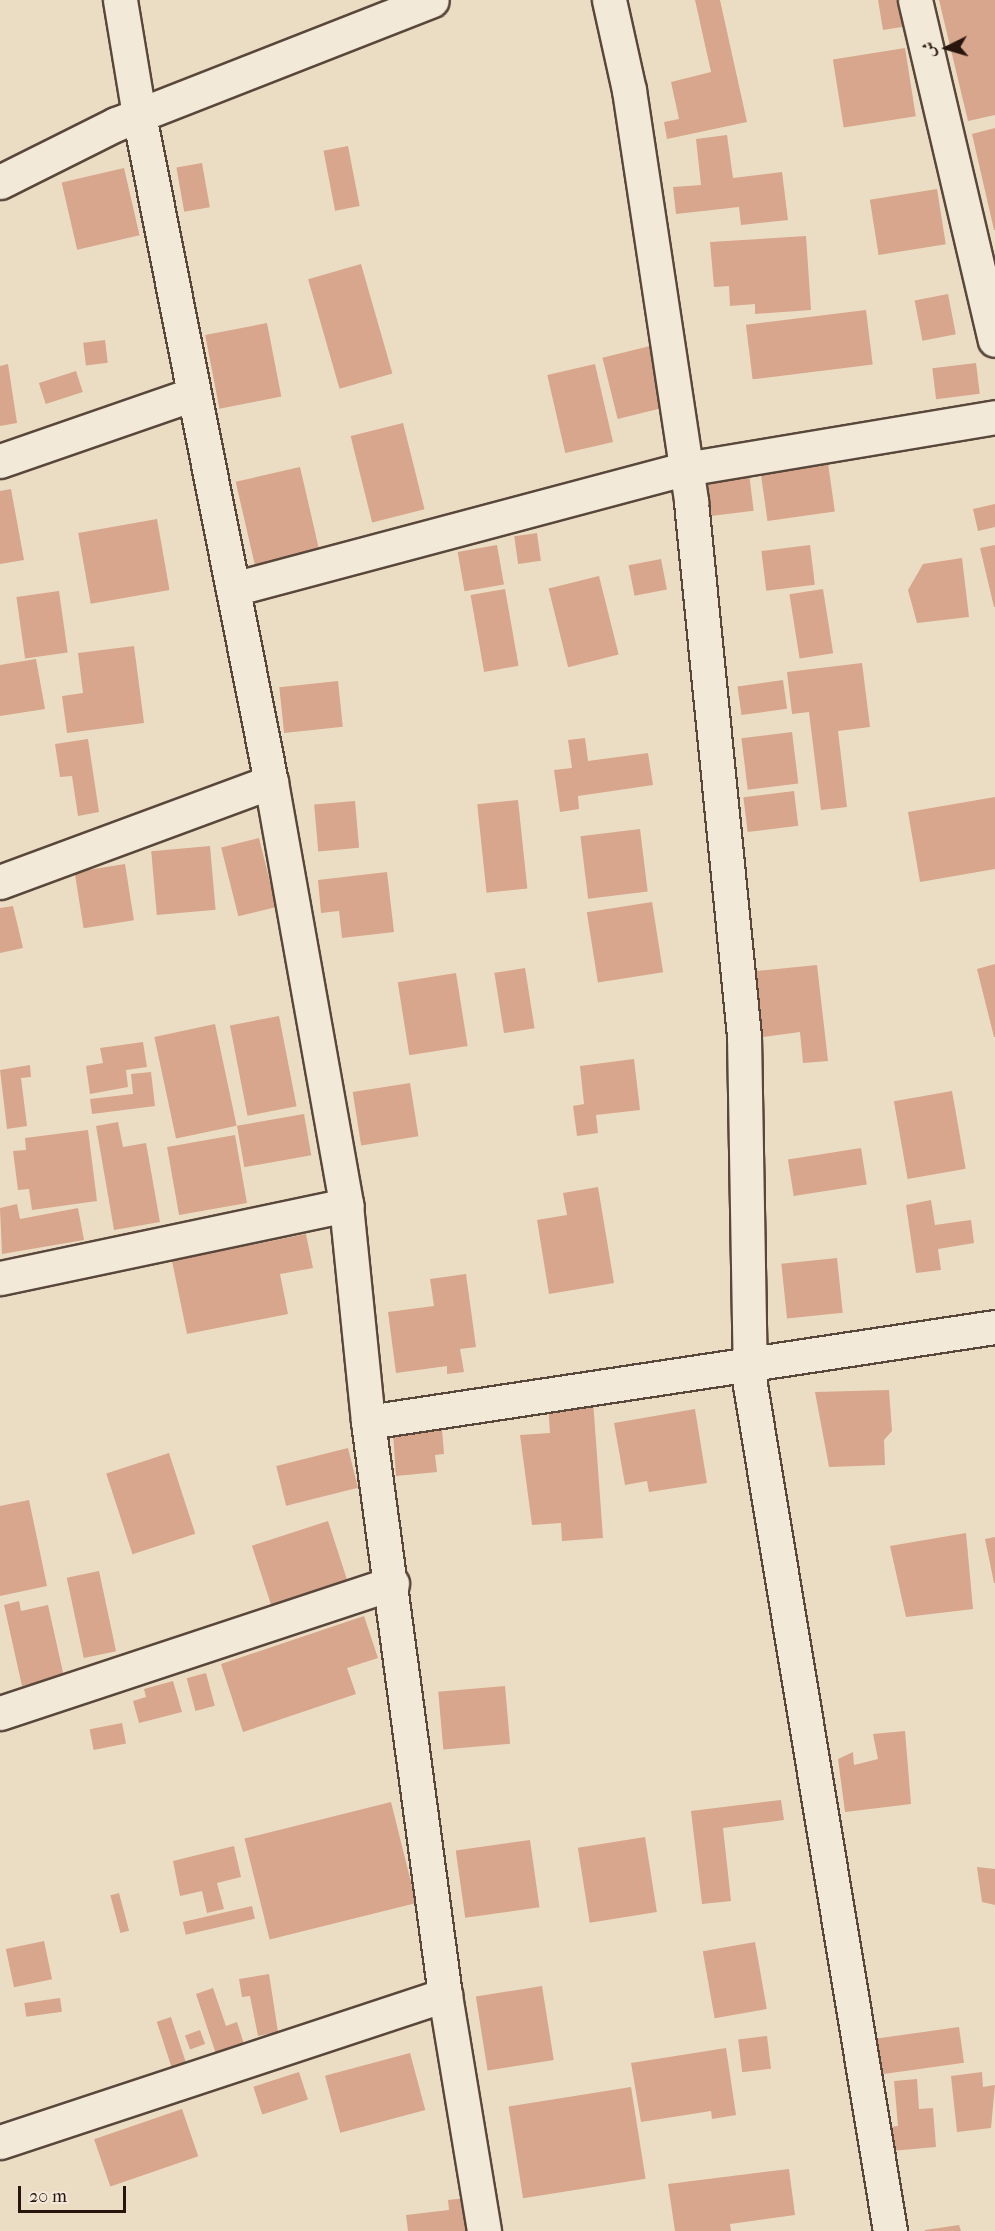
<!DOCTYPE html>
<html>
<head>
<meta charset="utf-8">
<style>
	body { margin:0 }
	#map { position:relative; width:995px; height:2231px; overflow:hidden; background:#ebddc4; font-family:"IM FELL French Canon",Amiri,serif }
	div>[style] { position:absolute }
	.building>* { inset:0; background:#d7a68c; transform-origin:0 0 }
	.roads { filter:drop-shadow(2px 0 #59473b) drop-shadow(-2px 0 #59473b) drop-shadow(0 2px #59473b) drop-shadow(0 -2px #59473b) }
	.minor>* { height:33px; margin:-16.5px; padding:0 16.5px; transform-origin:16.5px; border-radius:16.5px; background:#f2e9d9 }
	span { translate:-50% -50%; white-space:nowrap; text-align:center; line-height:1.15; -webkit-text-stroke:5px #f2e9d9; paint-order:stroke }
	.north { position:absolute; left:917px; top:18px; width:60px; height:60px; -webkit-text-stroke:4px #f2e9d9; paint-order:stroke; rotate:265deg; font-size:16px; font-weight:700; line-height:24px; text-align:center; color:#28150d }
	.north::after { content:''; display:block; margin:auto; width:21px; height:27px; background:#28150d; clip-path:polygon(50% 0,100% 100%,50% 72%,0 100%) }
	.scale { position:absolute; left:18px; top:2186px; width:108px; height:27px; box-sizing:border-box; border:3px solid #28150d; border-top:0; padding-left:8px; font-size:18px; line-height:21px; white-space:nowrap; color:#28150d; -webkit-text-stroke:4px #f2e9d9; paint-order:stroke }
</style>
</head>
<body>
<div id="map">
	<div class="building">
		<div style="clip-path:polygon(695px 0,720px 0,747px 122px,667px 139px,664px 122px,679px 119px,671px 82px,711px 72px)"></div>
		<div style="clip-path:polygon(878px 0,903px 0,908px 26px,883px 30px)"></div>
		<div style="clip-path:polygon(939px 0,995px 0,995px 115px,968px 121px)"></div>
		<div style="left:905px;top:48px;width:69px;height:73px;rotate:81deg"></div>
		<div style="clip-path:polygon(995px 128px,995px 230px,994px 230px,972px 134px)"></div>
		<div style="clip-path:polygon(727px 135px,733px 178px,782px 172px,788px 220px,741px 225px,739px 207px,676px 214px,673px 187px,701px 185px,696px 139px)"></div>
		<div style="left:348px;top:146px;width:61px;height:25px;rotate:79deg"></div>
		<div style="left:202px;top:163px;width:45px;height:26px;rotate:80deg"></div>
		<div style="left:124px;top:168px;width:69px;height:64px;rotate:77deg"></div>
		<div style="left:937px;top:189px;width:56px;height:68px;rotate:81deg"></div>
		<div style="clip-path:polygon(806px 236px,811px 310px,755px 314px,755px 304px,730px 306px,729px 286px,714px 287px,710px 242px)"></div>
		<div style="left:361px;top:264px;width:114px;height:55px;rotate:74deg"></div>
		<div style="left:948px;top:294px;width:41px;height:34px;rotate:79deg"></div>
		<div style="left:866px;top:310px;width:55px;height:121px;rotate:83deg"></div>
		<div style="left:267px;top:323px;width:75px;height:63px;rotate:79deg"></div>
		<div style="left:105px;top:340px;width:23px;height:22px;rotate:83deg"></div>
		<div style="left:650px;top:346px;width:63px;height:49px;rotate:76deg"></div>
		<div style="left:976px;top:363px;width:31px;height:44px;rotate:83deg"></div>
		<div style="clip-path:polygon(8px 364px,17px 423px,0 426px,0 366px)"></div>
		<div style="left:595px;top:364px;width:80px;height:49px;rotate:77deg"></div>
		<div style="left:76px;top:371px;width:22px;height:39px;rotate:72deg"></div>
		<div style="left:403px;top:423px;width:89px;height:54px;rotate:76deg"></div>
		<div style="left:828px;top:463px;width:49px;height:68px;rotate:82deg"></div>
		<div style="left:300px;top:467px;width:90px;height:66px;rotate:77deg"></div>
		<div style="left:749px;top:473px;width:38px;height:45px;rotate:83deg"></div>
		<div style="clip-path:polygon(11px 489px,24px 560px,0 564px,0 491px)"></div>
		<div style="clip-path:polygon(995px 504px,995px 527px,978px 531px,973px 509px)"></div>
		<div style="left:157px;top:519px;width:72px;height:80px;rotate:80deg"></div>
		<div style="left:537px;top:533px;width:28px;height:23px;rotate:82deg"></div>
		<div style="left:497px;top:545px;width:40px;height:40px;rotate:80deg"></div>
		<div style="left:810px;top:545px;width:40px;height:49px;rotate:83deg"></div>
		<div style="clip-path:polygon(995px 545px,995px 607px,994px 607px,980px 548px)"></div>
		<div style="clip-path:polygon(962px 558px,969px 617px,917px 623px,908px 590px,923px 564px)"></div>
		<div style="left:661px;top:559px;width:31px;height:33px;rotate:79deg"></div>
		<div style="left:599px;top:576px;width:81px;height:52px;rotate:76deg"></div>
		<div style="left:505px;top:589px;width:78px;height:35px;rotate:80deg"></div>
		<div style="left:823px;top:589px;width:65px;height:34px;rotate:81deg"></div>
		<div style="left:59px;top:591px;width:62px;height:43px;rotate:82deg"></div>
		<div style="clip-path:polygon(134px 646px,144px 723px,67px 733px,62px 696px,83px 693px,78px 653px)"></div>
		<div style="clip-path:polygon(36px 659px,45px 709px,0 716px,0 665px)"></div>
		<div style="clip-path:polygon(862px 663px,870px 727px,838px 731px,847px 807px,821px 810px,809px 712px,792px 714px,787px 672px)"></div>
		<div style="left:783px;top:680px;width:29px;height:46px;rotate:82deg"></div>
		<div style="left:338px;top:681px;width:46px;height:59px;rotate:84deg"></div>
		<div style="left:792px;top:732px;width:52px;height:51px;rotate:83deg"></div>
		<div style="clip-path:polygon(585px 738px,588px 761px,648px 753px,653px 785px,578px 796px,579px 809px,560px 812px,554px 770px,572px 768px,568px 740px)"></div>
		<div style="clip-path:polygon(88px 739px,99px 812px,78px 816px,72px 776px,60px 777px,55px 744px)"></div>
		<div style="left:794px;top:791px;width:35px;height:51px;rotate:83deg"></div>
		<div style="clip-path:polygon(995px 797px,995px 869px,920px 882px,908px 812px)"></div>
		<div style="left:518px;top:800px;width:89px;height:41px;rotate:84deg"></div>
		<div style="left:355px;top:801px;width:47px;height:41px;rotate:85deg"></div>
		<div style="left:640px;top:829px;width:63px;height:60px;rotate:83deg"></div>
		<div style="left:259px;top:838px;width:71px;height:39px;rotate:76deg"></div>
		<div style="left:210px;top:846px;width:64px;height:59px;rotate:85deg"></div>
		<div style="left:125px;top:864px;width:57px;height:51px;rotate:81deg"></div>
		<div style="clip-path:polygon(387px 872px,394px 932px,342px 938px,339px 911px,321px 913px,318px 880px)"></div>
		<div style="left:652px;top:902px;width:71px;height:66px;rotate:81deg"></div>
		<div style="clip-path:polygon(13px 906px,23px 948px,0 953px,0 908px)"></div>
		<div style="clip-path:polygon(995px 964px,995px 1037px,994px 1037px,977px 969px)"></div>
		<div style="clip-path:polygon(817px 965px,828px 1061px,803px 1063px,800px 1032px,763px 1037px,756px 971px)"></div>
		<div style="left:525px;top:968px;width:61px;height:31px;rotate:81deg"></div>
		<div style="left:456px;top:973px;width:74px;height:59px;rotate:81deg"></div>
		<div style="left:279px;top:1016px;width:92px;height:50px;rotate:79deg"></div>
		<div style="left:215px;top:1024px;width:104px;height:62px;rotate:78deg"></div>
		<div style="clip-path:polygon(143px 1042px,147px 1067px,126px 1070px,128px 1087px,90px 1094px,86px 1066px,103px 1063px,100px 1048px)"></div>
		<div style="clip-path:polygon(634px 1059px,640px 1110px,596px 1115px,598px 1133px,577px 1136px,573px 1106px,584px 1104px,580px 1066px)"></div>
		<div style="clip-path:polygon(30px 1065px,31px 1077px,21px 1078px,27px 1126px,7px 1129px,0 1070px)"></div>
		<div style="clip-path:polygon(151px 1072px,155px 1106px,92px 1114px,90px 1099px,133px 1094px,131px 1074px)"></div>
		<div style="left:410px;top:1083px;width:54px;height:58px;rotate:81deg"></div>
		<div style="left:952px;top:1091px;width:79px;height:59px;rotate:80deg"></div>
		<div style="left:304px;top:1114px;width:42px;height:68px;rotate:80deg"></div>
		<div style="clip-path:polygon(118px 1122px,123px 1147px,146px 1143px,160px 1222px,114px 1230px,96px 1126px)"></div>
		<div style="clip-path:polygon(88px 1130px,97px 1201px,32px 1210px,29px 1189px,18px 1190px,13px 1151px,26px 1150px,25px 1138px)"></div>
		<div style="left:235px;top:1135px;width:69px;height:69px;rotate:80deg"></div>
		<div style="left:861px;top:1148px;width:37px;height:74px;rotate:81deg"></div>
		<div style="clip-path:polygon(598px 1187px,614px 1283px,549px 1294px,537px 1220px,567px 1215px,563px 1193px)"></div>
		<div style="clip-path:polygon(931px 1200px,935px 1225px,971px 1220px,974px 1243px,938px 1249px,941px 1270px,916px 1273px,906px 1205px)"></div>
		<div style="clip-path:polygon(17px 1204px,20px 1219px,78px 1208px,84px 1240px,2px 1254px,0 1208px)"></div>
		<div style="clip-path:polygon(306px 1234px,313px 1268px,280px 1274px,288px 1314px,187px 1334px,172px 1261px)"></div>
		<div style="left:837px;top:1258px;width:55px;height:56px;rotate:84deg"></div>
		<div style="clip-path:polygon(466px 1274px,476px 1347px,460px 1349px,464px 1372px,447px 1374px,447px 1366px,396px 1373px,388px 1312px,434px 1306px,430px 1279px)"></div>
		<div style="clip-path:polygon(889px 1390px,892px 1431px,884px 1440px,885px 1465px,829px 1467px,815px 1392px)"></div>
		<div style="clip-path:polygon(593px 1400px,603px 1538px,562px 1541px,561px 1523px,532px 1525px,520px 1435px,550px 1433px,548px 1403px)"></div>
		<div style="clip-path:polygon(695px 1409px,707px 1483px,649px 1492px,647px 1481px,625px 1485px,614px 1423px)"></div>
		<div style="clip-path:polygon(442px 1429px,444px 1454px,435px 1455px,437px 1472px,396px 1476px,393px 1433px)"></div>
		<div style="left:348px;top:1448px;width:41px;height:74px;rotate:76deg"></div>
		<div style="left:169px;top:1453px;width:85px;height:66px;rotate:72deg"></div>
		<div style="clip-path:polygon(29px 1500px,47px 1586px,0 1596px,0 1506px)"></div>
		<div style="left:328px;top:1521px;width:62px;height:80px;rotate:72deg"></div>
		<div style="clip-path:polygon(966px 1533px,973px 1609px,906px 1617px,890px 1546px)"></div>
		<div style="clip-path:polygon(995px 1537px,995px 1583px,994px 1583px,985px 1539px)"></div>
		<div style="left:99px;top:1571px;width:82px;height:33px;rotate:78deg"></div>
		<div style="clip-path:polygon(19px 1601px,21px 1611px,48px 1605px,64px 1677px,22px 1686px,4px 1605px)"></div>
		<div style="clip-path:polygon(364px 1616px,378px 1658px,347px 1668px,356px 1694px,243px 1732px,221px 1664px)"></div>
		<div style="left:206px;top:1673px;width:34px;height:20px;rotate:75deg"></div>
		<div style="clip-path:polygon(173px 1681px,182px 1712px,139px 1723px,133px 1701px,146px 1697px,144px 1689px)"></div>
		<div style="left:505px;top:1686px;width:58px;height:67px;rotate:85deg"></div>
		<div style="left:122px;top:1723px;width:21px;height:33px;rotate:79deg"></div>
		<div style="clip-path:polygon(905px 1731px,911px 1804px,845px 1812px,838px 1759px,853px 1752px,854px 1765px,878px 1759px,873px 1734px)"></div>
		<div style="clip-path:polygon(781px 1800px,784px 1820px,723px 1828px,731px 1901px,702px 1904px,691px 1811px)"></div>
		<div style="left:391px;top:1802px;width:104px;height:151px;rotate:76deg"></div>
		<div style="left:645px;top:1837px;width:76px;height:68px;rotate:81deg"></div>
		<div style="left:530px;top:1840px;width:68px;height:75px;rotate:82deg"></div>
		<div style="clip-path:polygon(234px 1846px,241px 1877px,217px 1883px,224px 1909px,207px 1913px,202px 1891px,180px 1896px,173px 1861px)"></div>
		<div style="clip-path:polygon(977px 1867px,995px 1869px,995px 1905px,982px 1902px)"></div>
		<div style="left:119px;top:1893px;width:39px;height:9px;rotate:75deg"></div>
		<div style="left:252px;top:1906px;width:13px;height:71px;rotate:77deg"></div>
		<div style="left:44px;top:1941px;width:39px;height:39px;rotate:78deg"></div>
		<div style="left:755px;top:1942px;width:68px;height:53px;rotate:80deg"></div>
		<div style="clip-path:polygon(269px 1974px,278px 2032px,258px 2036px,250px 1996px,242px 1997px,239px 1979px)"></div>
		<div style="left:542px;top:1986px;width:75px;height:67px;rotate:81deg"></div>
		<div style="clip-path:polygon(213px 1988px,226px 2026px,237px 2022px,244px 2044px,216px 2054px,196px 1994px)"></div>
		<div style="left:60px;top:1998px;width:14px;height:36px;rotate:82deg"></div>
		<div style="left:171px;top:2017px;width:49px;height:15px;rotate:72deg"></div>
		<div style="left:959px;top:2027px;width:36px;height:83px;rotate:82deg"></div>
		<div style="left:200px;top:2030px;width:15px;height:16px;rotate:70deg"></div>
		<div style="left:767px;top:2036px;width:33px;height:29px;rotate:83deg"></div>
		<div style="clip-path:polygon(726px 2048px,736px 2115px,712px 2119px,711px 2111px,641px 2122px,631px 2063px)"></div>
		<div style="left:410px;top:2053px;width:59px;height:88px;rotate:75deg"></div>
		<div style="left:299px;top:2072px;width:29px;height:48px;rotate:72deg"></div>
		<div style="clip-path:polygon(982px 2072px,983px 2087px,995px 2085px,991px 2128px,957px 2132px,951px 2076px)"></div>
		<div style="clip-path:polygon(917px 2079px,919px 2109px,933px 2108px,936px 2147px,891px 2151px,888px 2127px,898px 2126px,894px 2081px)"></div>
		<div style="left:631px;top:2087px;width:93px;height:124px;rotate:81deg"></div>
		<div style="left:182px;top:2109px;width:50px;height:93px;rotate:71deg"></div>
		<div style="clip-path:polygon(789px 2169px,795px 2215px,730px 2224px,731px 2231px,675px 2231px,668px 2184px)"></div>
		<div style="clip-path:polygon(465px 2198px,469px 2231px,408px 2231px,406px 2215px,449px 2210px,448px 2200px)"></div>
		<div style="clip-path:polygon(959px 2225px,961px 2231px,925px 2231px,925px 2230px)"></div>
	</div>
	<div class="roads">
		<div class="minor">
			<div style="left:120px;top:0;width:117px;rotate:80.6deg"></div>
			<div style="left:139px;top:115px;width:680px;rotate:78.81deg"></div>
			<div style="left:271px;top:782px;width:430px;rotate:79.9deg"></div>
			<div style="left:346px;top:1205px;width:218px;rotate:84.2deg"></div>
			<div style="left:368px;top:1422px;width:578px;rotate:82.35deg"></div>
			<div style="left:445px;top:1995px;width:239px;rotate:80.6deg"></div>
			<div style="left:609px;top:0;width:92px;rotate:77.5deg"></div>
			<div style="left:629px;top:90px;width:417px;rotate:81.4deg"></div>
			<div style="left:691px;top:502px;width:537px;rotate:84.33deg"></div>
			<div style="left:744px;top:1036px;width:349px;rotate:89deg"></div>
			<div style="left:750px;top:1385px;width:858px;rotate:80.6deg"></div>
			<div style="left:915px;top:0;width:349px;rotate:76.8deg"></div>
			<div style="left:0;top:182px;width:130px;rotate:-26.6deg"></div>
			<div style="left:116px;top:124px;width:339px;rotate:-21.4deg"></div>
			<div style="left:0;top:461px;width:205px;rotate:-19.1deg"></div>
			<div style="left:233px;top:589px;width:468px;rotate:-14.9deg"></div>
			<div style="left:685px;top:469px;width:314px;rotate:-9.5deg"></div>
			<div style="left:0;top:882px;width:289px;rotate:-20.3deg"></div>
			<div style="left:0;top:1278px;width:354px;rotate:-11.9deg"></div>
			<div style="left:368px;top:1422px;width:634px;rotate:-8.62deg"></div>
			<div style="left:0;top:1713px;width:413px;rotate:-18.3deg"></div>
			<div style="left:0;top:2142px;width:469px;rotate:-18.3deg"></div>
		</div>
	</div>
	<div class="north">ش</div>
	<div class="scale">20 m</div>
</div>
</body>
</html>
